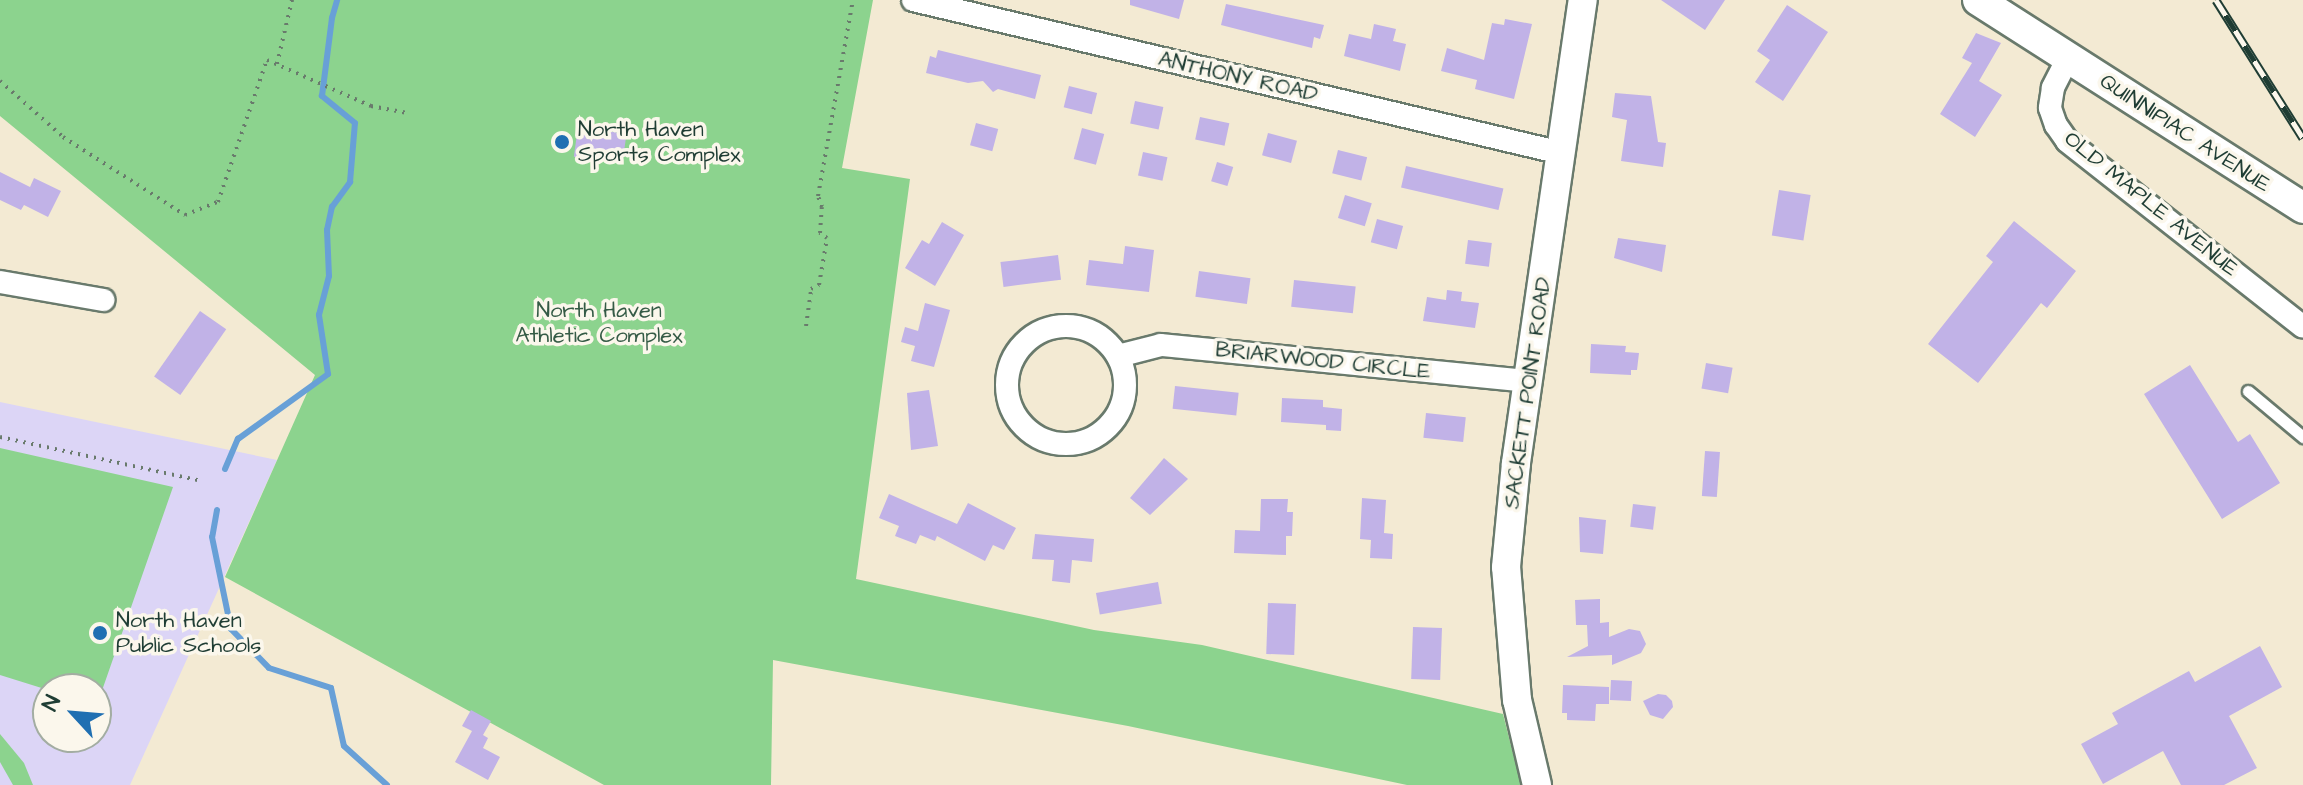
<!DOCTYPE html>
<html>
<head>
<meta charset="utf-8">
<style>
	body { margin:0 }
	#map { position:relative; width:2303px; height:785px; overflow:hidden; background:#f3ead3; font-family:"Architects Daughter",sans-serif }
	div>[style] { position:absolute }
	.built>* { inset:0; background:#dcd5f6 }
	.green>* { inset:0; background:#8cd38e }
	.stream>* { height:6px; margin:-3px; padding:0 3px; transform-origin:3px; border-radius:3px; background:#68a0d7 }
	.building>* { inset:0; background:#c1b2e7; transform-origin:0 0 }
	.path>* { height:4px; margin-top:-2px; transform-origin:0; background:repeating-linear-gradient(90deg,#697a6c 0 2px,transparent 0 8px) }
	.roads { filter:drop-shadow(2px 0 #697a6c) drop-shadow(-2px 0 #697a6c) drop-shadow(0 2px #697a6c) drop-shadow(0 -2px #697a6c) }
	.service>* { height:11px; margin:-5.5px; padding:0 5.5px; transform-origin:5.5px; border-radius:5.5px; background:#fff }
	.minor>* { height:22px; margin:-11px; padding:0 11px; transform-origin:11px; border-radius:11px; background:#fff }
	.minor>.ring { margin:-11px; padding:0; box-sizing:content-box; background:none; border:22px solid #fff; border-radius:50% }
	.tertiary>* { height:28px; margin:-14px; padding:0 14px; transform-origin:14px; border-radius:14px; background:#fff }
	.secondary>* { height:30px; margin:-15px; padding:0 15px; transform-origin:15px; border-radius:15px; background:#fff }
	.rail>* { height:9px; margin-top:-4.5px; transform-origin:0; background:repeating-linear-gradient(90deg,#fbf7ec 0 18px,#1f3d34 0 36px); box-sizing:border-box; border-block:2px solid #1f3d34 }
	.dots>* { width:22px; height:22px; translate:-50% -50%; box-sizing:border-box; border:4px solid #fbf7ec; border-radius:50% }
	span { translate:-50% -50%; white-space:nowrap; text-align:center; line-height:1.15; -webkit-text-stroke:7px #fbf7ec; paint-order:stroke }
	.street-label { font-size:22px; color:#1f3d34 }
	.poi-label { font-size:22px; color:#1f3d34 }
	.left { translate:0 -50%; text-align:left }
	.park-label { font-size:22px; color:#355b46 }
	.north { position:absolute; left:32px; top:673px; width:80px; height:80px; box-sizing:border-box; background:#fbf7ec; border:2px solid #a3ada2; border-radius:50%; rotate:296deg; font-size:22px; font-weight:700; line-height:32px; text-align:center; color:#1f3d34 }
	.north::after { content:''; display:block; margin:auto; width:28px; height:36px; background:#1f6fb2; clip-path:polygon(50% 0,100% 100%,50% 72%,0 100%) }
</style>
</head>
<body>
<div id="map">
	<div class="built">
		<div style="clip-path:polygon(evenodd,0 402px,277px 460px,130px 785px,0 785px,0 402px,48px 689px,96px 689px,96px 737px,48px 737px,48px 689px)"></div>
	</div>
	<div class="green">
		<div style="clip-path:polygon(0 0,873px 0,842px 168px,910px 179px,856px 579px,1094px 630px,1202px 645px,1503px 714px,1521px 785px,1407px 785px,1128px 726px,773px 660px,771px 785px,604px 785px,225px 577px,315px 375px,0 116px)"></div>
		<div style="clip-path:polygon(0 448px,173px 487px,98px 702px,96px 689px,48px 690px,0 675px)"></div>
		<div style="clip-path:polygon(0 734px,24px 763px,33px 785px,13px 785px,0 762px)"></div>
	</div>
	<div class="stream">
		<div style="left:225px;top:469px;width:33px;rotate:-67deg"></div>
		<div style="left:238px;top:439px;width:111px;rotate:-35.8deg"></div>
		<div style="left:328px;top:374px;width:60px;rotate:-98.7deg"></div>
		<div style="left:319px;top:315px;width:40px;rotate:-75.6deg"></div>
		<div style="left:329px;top:276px;width:46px;rotate:-92.5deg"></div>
		<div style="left:327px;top:230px;width:24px;rotate:-78deg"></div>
		<div style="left:332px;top:207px;width:31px;rotate:-54deg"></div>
		<div style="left:350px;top:182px;width:59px;rotate:-85.2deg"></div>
		<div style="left:355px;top:123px;width:43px;rotate:-140.7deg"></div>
		<div style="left:322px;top:96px;width:79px;rotate:-82.7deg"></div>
		<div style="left:332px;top:18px;width:19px;rotate:-74deg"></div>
		<div style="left:217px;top:510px;width:27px;rotate:100deg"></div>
		<div style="left:212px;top:537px;width:94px;rotate:78.3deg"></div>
		<div style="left:231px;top:629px;width:54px;rotate:45.7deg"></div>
		<div style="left:269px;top:668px;width:65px;rotate:17.9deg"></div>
		<div style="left:331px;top:688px;width:59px;rotate:77.4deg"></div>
		<div style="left:344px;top:746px;width:58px;rotate:42.2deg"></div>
	</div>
	<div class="building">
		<div style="clip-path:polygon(1130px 0,1184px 0,1179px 19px,1130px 5px)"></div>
		<div style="clip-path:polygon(1661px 0,1725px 0,1705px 30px)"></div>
		<div style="clip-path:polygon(1226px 4px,1324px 25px,1320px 39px,1314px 37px,1312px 48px,1221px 25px)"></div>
		<div style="clip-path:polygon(1787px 5px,1828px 32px,1783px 101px,1755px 82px,1770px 60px,1757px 51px)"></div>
		<div style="clip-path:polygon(1505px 19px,1532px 24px,1514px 99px,1475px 89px,1477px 80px,1441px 71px,1447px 48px,1484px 60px,1492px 23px,1504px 25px)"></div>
		<div style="clip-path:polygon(1374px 24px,1396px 29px,1393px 41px,1406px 44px,1400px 71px,1344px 56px,1349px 34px,1371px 39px)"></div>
		<div style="clip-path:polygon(1976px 33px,2001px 43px,1979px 81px,2002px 95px,1975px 137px,1940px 114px,1972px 63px,1962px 58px)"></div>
		<div style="clip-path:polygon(938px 50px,1041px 75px,1035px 99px,998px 89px,993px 92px,983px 81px,968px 83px,926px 73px,930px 56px,936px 58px)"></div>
		<div style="left:1069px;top:86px;width:29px;height:22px;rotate:14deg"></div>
		<div style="clip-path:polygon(1615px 93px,1651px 96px,1658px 142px,1666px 143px,1663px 167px,1621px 161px,1627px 120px,1612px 117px)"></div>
		<div style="left:1135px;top:101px;width:29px;height:23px;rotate:12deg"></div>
		<div style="left:1200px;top:117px;width:30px;height:23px;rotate:12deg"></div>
		<div style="left:976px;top:123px;width:23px;height:23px;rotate:15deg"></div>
		<div style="left:578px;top:127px;width:49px;height:30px;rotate:8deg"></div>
		<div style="left:1082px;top:128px;width:23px;height:32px;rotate:15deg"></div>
		<div style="left:1268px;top:133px;width:30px;height:23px;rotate:15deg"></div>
		<div style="left:1338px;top:150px;width:30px;height:24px;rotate:14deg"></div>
		<div style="left:1143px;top:152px;width:25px;height:24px;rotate:12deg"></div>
		<div style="left:1217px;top:162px;width:17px;height:20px;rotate:17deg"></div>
		<div style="left:1406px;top:166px;width:100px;height:22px;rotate:13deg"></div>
		<div style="clip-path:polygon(0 172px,30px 187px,34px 178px,61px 191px,48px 217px,24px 205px,21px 210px,0 200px)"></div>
		<div style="left:1779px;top:190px;width:32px;height:46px;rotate:9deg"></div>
		<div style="left:1345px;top:195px;width:28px;height:24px;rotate:17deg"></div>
		<div style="left:1377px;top:219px;width:27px;height:24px;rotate:15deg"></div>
		<div style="clip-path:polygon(2014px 221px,2076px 271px,2047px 308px,2041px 303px,1978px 383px,1928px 344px,1993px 262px,1986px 256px)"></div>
		<div style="clip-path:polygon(942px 222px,964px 235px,935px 286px,905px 268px,922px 240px,929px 244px)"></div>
		<div style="clip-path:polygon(1618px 238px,1666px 245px,1662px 272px,1614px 258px)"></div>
		<div style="left:1468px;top:240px;width:24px;height:24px;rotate:7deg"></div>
		<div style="clip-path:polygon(1125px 246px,1154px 250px,1149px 292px,1086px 285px,1089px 260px,1123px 264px)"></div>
		<div style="left:1058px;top:255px;width:25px;height:58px;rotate:83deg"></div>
		<div style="left:1199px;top:271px;width:52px;height:26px;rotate:8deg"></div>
		<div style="left:1294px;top:280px;width:62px;height:27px;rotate:6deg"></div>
		<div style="clip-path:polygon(1447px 290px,1462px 292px,1461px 301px,1479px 303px,1475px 328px,1423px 321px,1427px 297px,1446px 300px)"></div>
		<div style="clip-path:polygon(925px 303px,950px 310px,934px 367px,911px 361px,915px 346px,901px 342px,905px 327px,918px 331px)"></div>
		<div style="left:200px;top:311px;width:32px;height:80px;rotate:35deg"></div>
		<div style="clip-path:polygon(1591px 344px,1626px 346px,1625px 352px,1639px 353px,1637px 370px,1631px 370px,1631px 375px,1590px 373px)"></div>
		<div style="left:1706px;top:363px;width:27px;height:26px;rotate:10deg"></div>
		<div style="clip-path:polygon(2190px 365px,2238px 442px,2250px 434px,2280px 483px,2222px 519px,2144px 394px)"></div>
		<div style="left:1175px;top:386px;width:64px;height:23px;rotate:6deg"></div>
		<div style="clip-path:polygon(929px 390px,938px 446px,911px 450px,907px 393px)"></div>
		<div style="clip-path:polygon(1282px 398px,1323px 400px,1323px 407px,1342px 409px,1341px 431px,1326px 430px,1326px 425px,1281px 422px)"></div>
		<div style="left:1426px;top:413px;width:40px;height:25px;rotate:6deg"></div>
		<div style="left:1705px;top:451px;width:15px;height:45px;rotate:4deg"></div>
		<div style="clip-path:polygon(1164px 458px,1188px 479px,1150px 515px,1130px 498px)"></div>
		<div style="clip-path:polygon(889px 494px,957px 524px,968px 503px,1016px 528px,1004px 550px,993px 545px,985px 561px,937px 536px,935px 541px,920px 535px,916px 544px,895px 536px,899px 526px,879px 518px)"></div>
		<div style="clip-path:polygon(1362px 498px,1386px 500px,1384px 533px,1393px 534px,1392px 559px,1370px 558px,1371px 540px,1360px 539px)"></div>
		<div style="clip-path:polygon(1261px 499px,1288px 499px,1287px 512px,1293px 512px,1292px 536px,1286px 536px,1286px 555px,1234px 553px,1235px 530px,1260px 531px)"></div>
		<div style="left:1633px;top:504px;width:23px;height:23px;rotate:7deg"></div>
		<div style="clip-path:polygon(1579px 517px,1606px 520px,1603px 554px,1580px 552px)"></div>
		<div style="clip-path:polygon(1035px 534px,1094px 539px,1092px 562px,1072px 560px,1070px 583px,1052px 581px,1054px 560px,1032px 559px)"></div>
		<div style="left:1158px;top:582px;width:22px;height:63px;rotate:80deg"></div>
		<div style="clip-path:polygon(1600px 599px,1600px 623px,1609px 622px,1609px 637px,1629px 629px,1640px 631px,1646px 644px,1641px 653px,1612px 665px,1612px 655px,1567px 657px,1588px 646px,1587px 625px,1576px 625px,1575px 600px)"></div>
		<div style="left:1268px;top:603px;width:28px;height:51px;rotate:2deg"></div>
		<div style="left:1413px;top:627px;width:29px;height:52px;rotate:2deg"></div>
		<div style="clip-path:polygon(2260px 646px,2282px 687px,2229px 716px,2257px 768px,2224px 785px,2181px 785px,2163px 751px,2103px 784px,2081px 744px,2118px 724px,2112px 713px,2189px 671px,2195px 682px)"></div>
		<div style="left:1611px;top:680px;width:21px;height:20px;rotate:3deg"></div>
		<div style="clip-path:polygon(1563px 685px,1609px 687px,1609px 704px,1596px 704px,1595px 721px,1567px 720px,1567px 713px,1562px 713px)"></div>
		<div style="clip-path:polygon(1658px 694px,1666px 695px,1672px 701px,1673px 707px,1663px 719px,1650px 715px,1643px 701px)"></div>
		<div style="clip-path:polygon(471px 710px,491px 721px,483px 735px,488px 738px,483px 748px,500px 757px,488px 780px,455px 762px,472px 731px,462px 726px)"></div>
	</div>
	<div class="path">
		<div style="left:277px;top:64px;width:66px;rotate:-76.8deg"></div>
		<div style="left:0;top:81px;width:84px;rotate:41.6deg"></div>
		<div style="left:63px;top:137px;width:145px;rotate:32.6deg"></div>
		<div style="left:185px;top:215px;width:35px;rotate:-22deg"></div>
		<div style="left:218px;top:202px;width:150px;rotate:-71deg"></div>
		<div style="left:267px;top:60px;width:114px;rotate:23.9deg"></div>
		<div style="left:371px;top:106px;width:37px;rotate:11deg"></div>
		<div style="left:806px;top:326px;width:37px;rotate:-82deg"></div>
		<div style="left:811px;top:289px;width:9px;rotate:-27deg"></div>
		<div style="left:819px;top:285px;width:48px;rotate:-80.3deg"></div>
		<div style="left:827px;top:238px;width:9px;rotate:-144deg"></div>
		<div style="left:820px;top:233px;width:26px;rotate:-86deg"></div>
		<div style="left:822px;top:207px;width:12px;rotate:-110deg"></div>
		<div style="left:818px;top:196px;width:199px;rotate:-79.9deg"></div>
		<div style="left:0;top:437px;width:206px;rotate:12.3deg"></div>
	</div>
	<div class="roads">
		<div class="service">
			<div style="left:2248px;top:391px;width:72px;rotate:39.9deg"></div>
		</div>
		<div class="minor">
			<div style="left:913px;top:0;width:667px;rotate:13.27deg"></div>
			<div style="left:2068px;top:58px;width:34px;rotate:117deg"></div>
			<div style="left:2053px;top:88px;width:20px;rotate:99deg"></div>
			<div style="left:2050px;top:108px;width:18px;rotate:71deg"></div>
			<div style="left:2056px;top:125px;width:19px;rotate:55deg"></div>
			<div style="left:2067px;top:141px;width:300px;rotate:38.2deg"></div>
			<div style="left:0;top:282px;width:105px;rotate:9.9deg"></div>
			<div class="ring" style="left:1007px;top:326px;width:96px;height:96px"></div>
			<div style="left:1118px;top:356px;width:44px;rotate:-14.3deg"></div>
			<div style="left:1161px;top:345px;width:369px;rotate:5.6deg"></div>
		</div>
		<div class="tertiary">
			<div style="left:1537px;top:785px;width:87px;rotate:-103.2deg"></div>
			<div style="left:1517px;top:700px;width:133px;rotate:-94.7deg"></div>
			<div style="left:1506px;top:567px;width:104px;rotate:-84.5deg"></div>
			<div style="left:1516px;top:463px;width:468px;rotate:-81.8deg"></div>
		</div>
		<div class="secondary">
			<div style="left:1978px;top:0;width:386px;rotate:32.6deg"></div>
		</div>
	</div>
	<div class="rail">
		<div style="left:2216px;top:0;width:163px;rotate:57.8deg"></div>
	</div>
	<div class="dots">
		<div style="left:562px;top:142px;background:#1f6fb2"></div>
		<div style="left:100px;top:633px;background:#1f6fb2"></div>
	</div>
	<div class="street-label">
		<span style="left:1238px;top:77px;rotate:13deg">ANTHONY ROAD</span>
		<span style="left:2185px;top:133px;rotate:33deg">QUINNIPIAC AVENUE</span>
		<span style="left:2151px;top:204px;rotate:39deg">OLD MAPLE AVENUE</span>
		<span style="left:1323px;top:361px;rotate:6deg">BRIARWOOD CIRCLE</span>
		<span style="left:1528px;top:393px;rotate:-82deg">SACKETT POINT ROAD</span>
	</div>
	<div class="poi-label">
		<span class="left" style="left:578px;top:142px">North Haven<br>Sports Complex</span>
		<span class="left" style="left:116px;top:633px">North Haven<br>Public Schools</span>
	</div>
	<div class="park-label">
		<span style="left:599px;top:323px">North Haven<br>Athletic Complex</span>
	</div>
	<div class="north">N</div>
</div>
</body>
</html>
